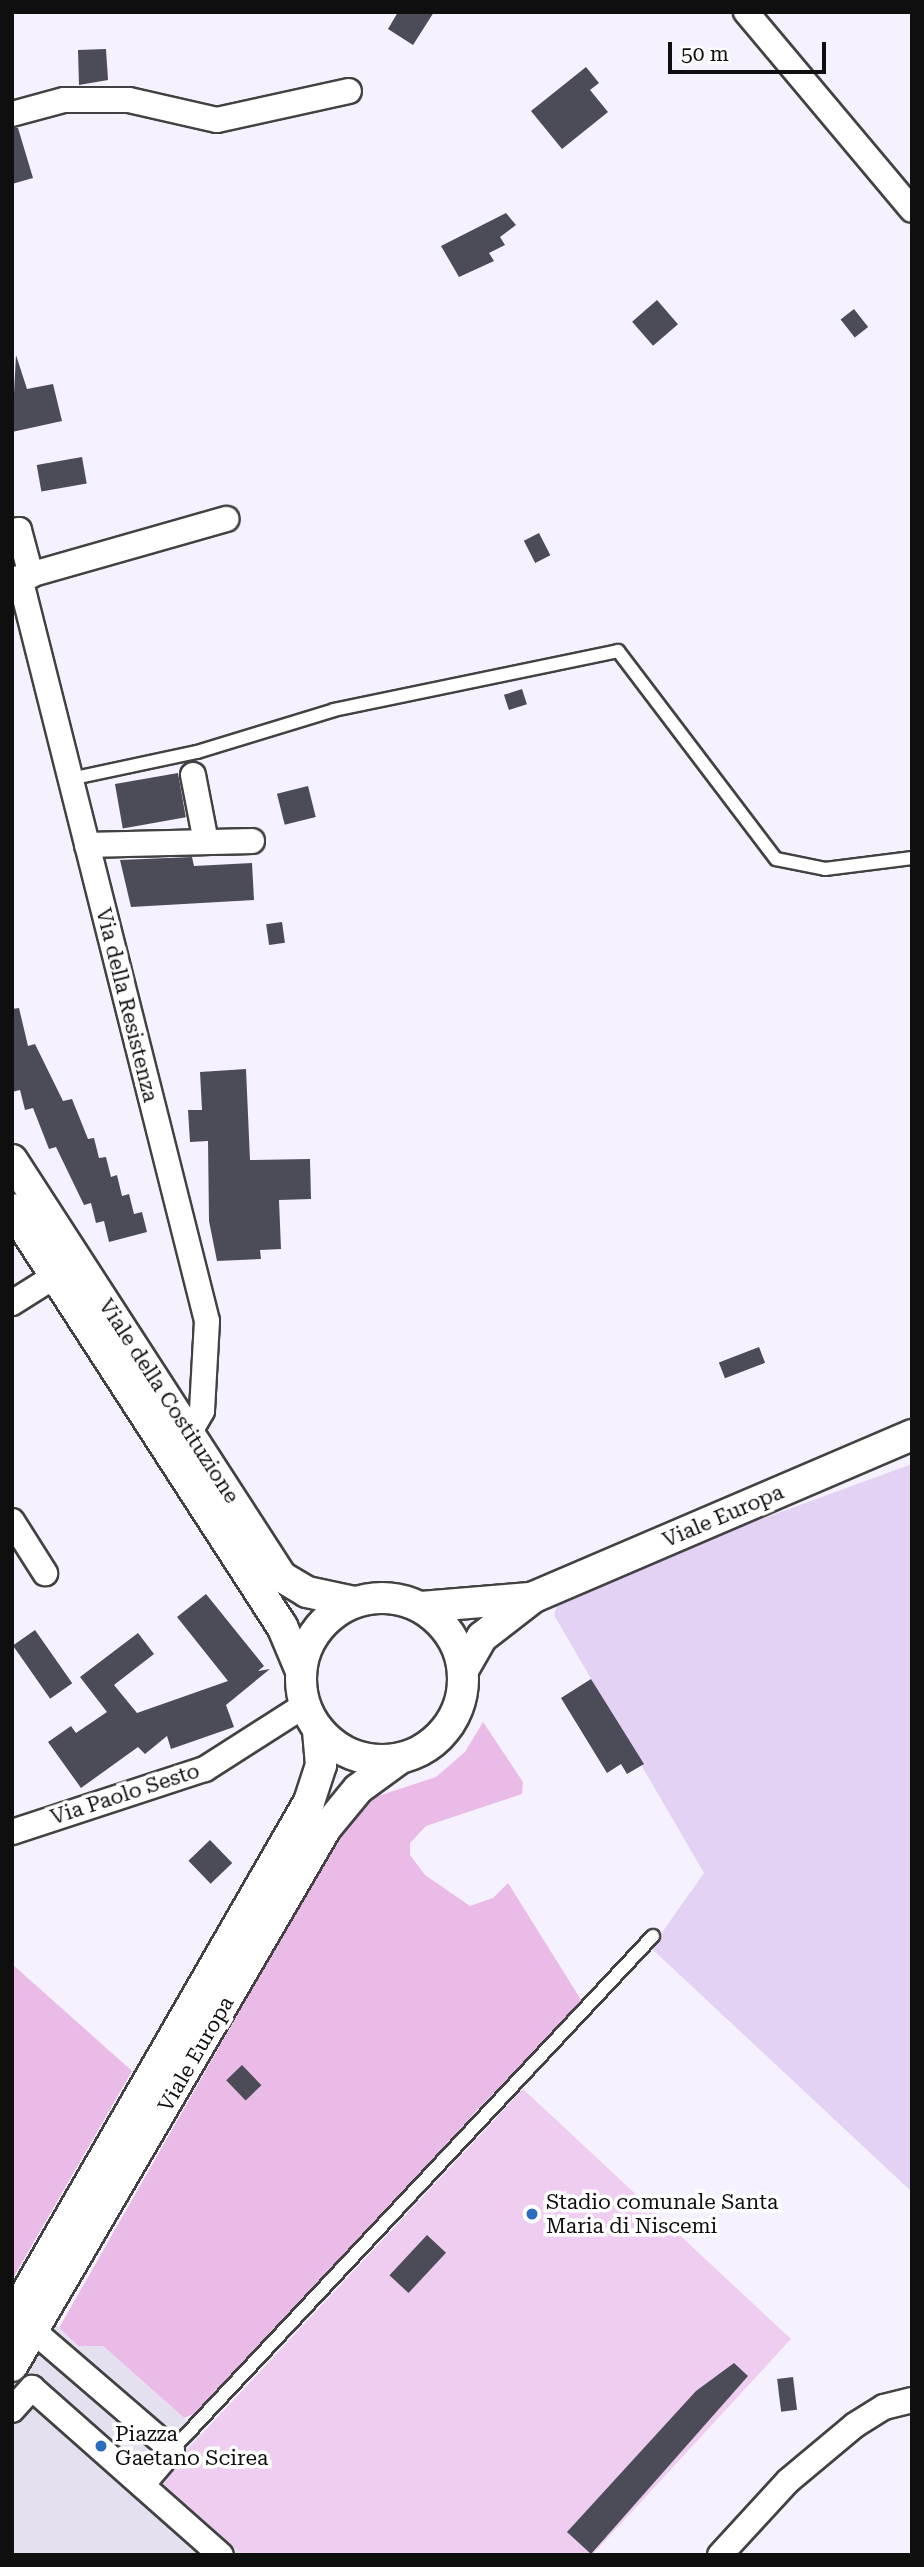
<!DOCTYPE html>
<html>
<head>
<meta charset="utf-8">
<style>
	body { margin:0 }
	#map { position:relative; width:924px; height:2567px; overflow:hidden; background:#f6f1ff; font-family:"Roboto Serif",serif }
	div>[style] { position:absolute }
	.farmland>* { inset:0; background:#e3d2f4 }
	.green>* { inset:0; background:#e9bbe6 }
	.pitch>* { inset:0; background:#eecdf0 }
	.plaza>* { inset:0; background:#e5e0ef }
	.building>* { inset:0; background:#4b4c57; transform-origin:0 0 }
	.roads { filter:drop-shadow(2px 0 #424242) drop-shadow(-2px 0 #424242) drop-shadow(0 2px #424242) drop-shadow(0 -2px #424242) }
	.service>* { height:12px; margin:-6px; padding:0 6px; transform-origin:6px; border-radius:6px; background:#fff }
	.minor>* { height:24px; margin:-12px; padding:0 12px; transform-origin:12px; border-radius:12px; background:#fff }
	.tertiary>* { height:30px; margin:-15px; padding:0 15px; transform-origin:15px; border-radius:15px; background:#fff }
	.tertiary>.ring { margin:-15px; padding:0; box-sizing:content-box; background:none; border:30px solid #fff; border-radius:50% }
	.dots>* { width:19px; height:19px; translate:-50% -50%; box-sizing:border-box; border:4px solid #fff; border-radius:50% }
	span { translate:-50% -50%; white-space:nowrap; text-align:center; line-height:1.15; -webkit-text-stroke:7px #fff; paint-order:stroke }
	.street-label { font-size:21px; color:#0f0f0f }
	.poi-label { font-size:21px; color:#0f0f0f }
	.left { translate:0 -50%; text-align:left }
	.frame { position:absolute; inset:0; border:14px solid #0f0f0f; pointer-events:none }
	.scale { position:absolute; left:668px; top:42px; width:158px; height:32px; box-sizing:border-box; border:4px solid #0f0f0f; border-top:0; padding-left:9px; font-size:21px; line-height:24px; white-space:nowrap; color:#0f0f0f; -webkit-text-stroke:5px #fff; paint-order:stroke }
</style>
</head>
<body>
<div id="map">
	<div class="farmland">
		<div style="clip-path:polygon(912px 1464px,912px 2192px,651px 1948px,704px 1873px,554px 1615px,557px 1606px,742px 1526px)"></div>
	</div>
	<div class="green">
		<div style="clip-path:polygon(483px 1722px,523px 1782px,522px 1794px,426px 1826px,410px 1843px,410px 1855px,425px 1875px,470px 1906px,493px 1898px,508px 1883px,583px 2003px,479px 2108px,206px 2409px,184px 2418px,103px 2346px,78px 2346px,59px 2328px,348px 1821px,378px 1796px,436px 1777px,465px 1752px)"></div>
		<div style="clip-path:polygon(12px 1964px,132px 2071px,12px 2280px)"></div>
	</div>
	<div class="pitch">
		<div style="clip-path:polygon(523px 2089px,791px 2339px,592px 2555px,243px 2555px,159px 2480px)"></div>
	</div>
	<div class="plaza">
		<div style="clip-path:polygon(46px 2315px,78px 2346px,103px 2346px,202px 2434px,159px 2480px,243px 2555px,12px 2555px,12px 2366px)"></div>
	</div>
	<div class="building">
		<div style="clip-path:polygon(398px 12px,434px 12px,413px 45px,388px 29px)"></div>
		<div style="clip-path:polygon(106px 49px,108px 80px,79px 85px,78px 50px)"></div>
		<div style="clip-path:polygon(586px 67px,599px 83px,590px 90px,608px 112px,562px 149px,531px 111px)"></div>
		<div style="clip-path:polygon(12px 128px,18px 128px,33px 178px,12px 184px)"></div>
		<div style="clip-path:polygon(506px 213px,516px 225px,500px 237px,505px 245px,489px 253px,494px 261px,459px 277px,441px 246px)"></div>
		<div style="left:657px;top:300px;width:32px;height:33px;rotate:49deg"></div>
		<div style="left:854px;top:309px;width:23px;height:17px;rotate:52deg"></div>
		<div style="clip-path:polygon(16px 355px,27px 389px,53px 384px,62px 421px,12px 432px)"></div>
		<div style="left:82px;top:457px;width:27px;height:46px;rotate:80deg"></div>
		<div style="left:539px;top:533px;width:25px;height:17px;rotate:63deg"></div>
		<div style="left:522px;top:689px;width:16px;height:19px;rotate:72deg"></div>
		<div style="left:178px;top:773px;width:45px;height:64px;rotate:80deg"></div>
		<div style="left:308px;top:786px;width:32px;height:32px;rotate:76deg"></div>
		<div style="clip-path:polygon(192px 857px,194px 866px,252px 863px,254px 900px,131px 907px,120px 860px)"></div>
		<div style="left:282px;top:922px;width:21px;height:16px;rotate:82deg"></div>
		<div style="clip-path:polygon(19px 1008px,28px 1046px,35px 1044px,63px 1101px,72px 1099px,88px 1139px,94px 1138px,99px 1158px,106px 1157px,111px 1177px,117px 1175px,122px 1196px,129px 1194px,134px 1214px,142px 1212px,147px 1232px,109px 1242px,104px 1221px,96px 1223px,91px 1203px,84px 1205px,56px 1147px,49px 1149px,33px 1108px,25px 1110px,20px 1090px,12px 1092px,12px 1009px)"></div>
		<div style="clip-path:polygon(246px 1069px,250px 1160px,310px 1159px,311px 1199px,279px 1200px,281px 1249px,260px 1250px,261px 1259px,217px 1261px,209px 1221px,208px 1141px,190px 1142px,188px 1110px,202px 1110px,200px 1072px)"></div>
		<div style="left:759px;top:1347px;width:17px;height:43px;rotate:69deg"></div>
		<div style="clip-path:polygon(206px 1594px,264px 1666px,258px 1671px,270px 1669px,226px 1705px,234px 1727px,171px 1749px,167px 1736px,145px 1754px,138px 1747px,81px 1788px,48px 1742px,71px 1726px,76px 1733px,107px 1712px,80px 1677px,138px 1633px,154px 1654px,114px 1685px,137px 1713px,228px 1681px,177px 1617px)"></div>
		<div style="left:35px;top:1630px;width:65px;height:27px;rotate:55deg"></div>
		<div style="clip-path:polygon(591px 1679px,644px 1764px,627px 1774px,621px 1764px,607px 1773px,561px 1698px)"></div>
		<div style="left:210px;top:1840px;width:32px;height:30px;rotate:46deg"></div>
		<div style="left:242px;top:2065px;width:28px;height:22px;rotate:46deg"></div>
		<div style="left:427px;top:2235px;width:26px;height:55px;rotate:43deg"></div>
		<div style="clip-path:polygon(734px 2363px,748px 2376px,591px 2554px,567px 2532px,696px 2391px)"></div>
		<div style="left:793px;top:2377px;width:33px;height:16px;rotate:83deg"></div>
	</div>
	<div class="roads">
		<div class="service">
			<div style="left:70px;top:779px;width:130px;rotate:-12deg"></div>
			<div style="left:197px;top:752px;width:143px;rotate:-17deg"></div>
			<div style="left:334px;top:710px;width:290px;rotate:-11.7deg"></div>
			<div style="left:618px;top:651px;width:261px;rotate:52.8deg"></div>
			<div style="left:776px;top:859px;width:50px;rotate:11.5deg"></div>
			<div style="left:825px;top:869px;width:88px;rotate:-7.2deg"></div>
			<div style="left:172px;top:2450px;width:704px;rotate:-46.9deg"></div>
		</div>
		<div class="minor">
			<div style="left:746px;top:12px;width:258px;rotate:50deg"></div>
			<div style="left:12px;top:114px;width:54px;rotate:-15.1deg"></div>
			<div style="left:64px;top:100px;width:65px"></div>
			<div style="left:129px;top:100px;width:90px;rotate:12.8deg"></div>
			<div style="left:217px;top:120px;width:135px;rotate:-12.4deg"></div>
			<div style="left:12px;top:531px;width:7px;rotate:-8deg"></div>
			<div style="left:19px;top:530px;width:47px;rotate:75.1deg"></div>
			<div style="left:20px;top:578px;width:766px;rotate:75.87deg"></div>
			<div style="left:207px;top:1321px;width:90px;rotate:93.2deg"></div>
			<div style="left:202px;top:1411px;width:24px;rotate:120deg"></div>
			<div style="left:12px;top:580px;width:223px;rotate:-15.9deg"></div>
			<div style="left:193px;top:775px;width:68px;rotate:79deg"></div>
			<div style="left:87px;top:845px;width:165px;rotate:-1.4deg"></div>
			<div style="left:12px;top:1303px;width:51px;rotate:-32.1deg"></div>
			<div style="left:12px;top:1521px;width:62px;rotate:57.6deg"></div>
			<div style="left:12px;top:1832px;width:203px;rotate:-18.1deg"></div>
			<div style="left:205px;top:1769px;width:119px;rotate:-32.6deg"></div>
			<div style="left:36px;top:2333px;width:179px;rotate:40.7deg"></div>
			<div style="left:172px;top:2450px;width:46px;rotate:130.6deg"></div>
			<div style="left:12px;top:2410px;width:30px;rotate:-48deg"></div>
			<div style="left:32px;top:2388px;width:252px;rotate:41.5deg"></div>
			<div style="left:720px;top:2555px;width:100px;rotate:-47.4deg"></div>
			<div style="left:788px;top:2481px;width:87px;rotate:-39.9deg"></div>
			<div style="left:855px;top:2425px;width:34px;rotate:-32deg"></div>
			<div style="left:884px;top:2407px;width:29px;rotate:-14deg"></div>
		</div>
		<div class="tertiary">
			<div style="left:12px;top:1160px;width:497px;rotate:57.1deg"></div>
			<div style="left:282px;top:1577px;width:29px;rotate:31deg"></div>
			<div style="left:307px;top:1592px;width:48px;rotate:12deg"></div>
			<div style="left:12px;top:1209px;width:497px;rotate:57.1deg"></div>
			<div style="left:282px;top:1626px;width:49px;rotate:67.1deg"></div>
			<div class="ring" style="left:301px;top:1598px;width:132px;height:132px"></div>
			<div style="left:421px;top:1607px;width:109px;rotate:-4.7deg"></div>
			<div style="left:463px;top:1670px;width:38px;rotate:-60deg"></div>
			<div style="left:482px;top:1637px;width:66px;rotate:-37.6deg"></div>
			<div style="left:534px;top:1597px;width:411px;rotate:-23.2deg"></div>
			<div style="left:12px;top:2318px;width:595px;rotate:-60.08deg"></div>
			<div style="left:309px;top:1802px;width:39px;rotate:-72deg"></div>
			<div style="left:321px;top:1765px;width:35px;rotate:-95deg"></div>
			<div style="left:12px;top:2366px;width:623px;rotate:-59.73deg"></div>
			<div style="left:326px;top:1828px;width:50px;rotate:-50.6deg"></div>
			<div style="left:358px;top:1789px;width:51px;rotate:-36.2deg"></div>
		</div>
	</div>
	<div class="dots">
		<div style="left:532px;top:2214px;background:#2a6dbc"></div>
		<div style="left:101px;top:2446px;background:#2a6dbc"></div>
	</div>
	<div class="street-label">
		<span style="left:127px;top:1005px;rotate:76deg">Via della Resistenza</span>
		<span style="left:169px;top:1401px;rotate:57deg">Viale della Costituzione</span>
		<span style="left:723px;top:1516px;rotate:-23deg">Viale Europa</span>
		<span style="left:125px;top:1794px;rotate:-18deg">Via Paolo Sesto</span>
		<span style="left:196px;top:2054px;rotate:-60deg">Viale Europa</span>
	</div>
	<div class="poi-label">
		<span class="left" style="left:546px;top:2214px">Stadio comunale Santa<br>Maria di Niscemi</span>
		<span class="left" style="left:115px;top:2446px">Piazza<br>Gaetano Scirea</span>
	</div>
	<div class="frame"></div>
	<div class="scale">50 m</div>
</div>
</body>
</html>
